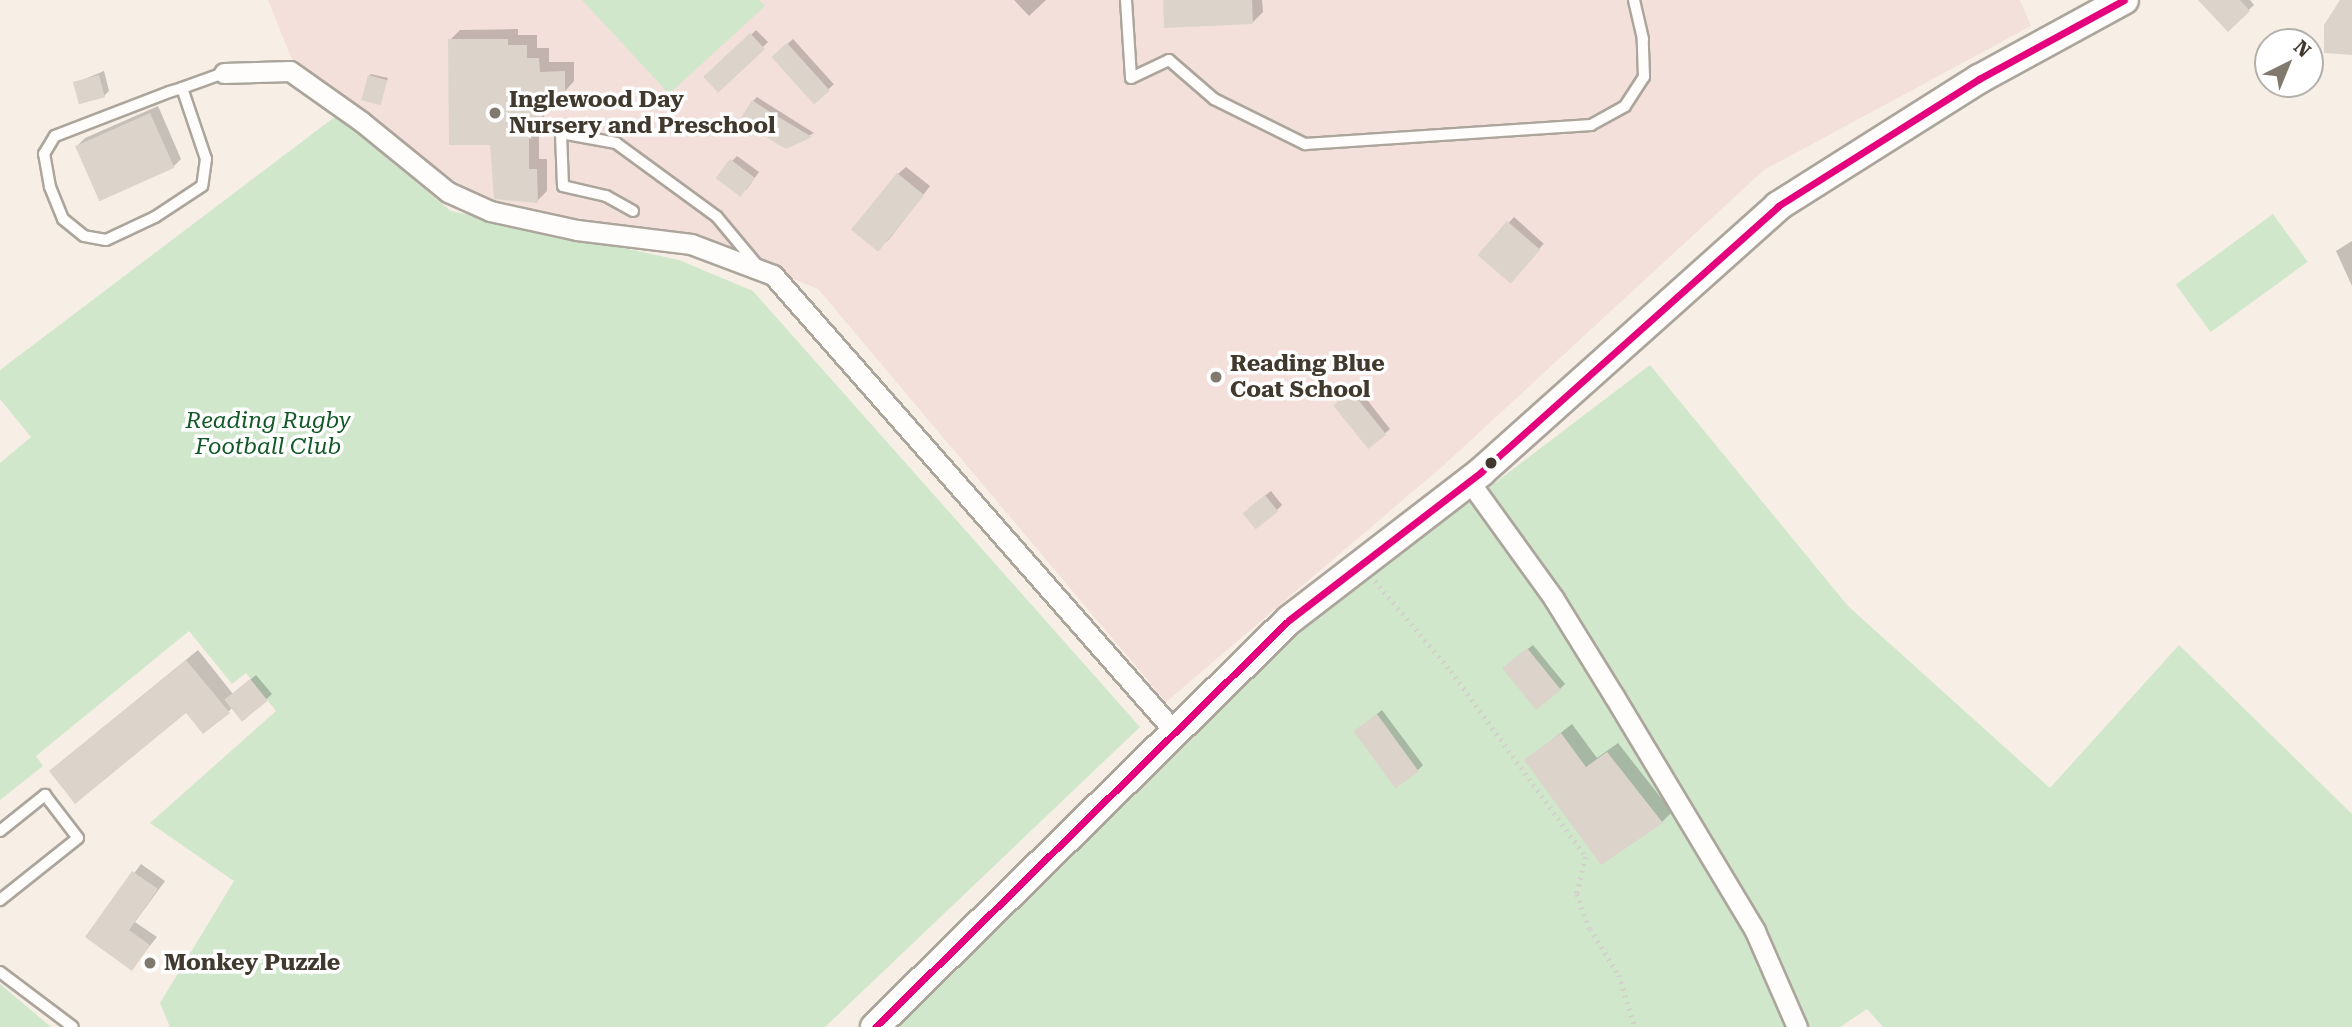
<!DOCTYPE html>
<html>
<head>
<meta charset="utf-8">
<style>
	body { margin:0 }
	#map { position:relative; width:2352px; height:1027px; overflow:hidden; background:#f7efe6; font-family:"Roboto Serif",serif }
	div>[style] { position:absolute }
	.education>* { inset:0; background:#f3e0da }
	.green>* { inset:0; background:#d0e7cc; transform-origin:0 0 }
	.shadow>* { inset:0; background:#0003; transform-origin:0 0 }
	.building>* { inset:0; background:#dcd4cb; transform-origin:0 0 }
	.path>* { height:4.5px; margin-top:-2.25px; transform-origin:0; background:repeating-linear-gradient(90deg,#d3d1cc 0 2px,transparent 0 7px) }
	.roads { filter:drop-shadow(2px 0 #aca59c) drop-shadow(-2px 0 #aca59c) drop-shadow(0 2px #aca59c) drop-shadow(0 -2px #aca59c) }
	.service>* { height:10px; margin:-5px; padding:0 5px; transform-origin:5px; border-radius:5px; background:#fefdfb }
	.minor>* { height:19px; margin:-9.5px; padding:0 9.5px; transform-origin:9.5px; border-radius:9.5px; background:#fefdfb }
	.secondary>* { height:28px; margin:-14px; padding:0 14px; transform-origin:14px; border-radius:14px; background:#fefdfb }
	.bus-1>* { height:7px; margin:-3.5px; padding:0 3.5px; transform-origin:3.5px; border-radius:3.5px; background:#e5007d }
	.dots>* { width:19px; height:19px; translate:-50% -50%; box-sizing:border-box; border:4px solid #fff; border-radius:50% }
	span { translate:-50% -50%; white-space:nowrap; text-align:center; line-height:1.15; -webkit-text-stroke:7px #fff; paint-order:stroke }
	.poi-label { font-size:23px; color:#42392e; font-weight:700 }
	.left { translate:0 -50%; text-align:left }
	.park-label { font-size:23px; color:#125927; font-style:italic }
	.north { position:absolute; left:2254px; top:28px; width:70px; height:70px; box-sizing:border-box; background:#fff; border:2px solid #b3b0ab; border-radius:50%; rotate:43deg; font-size:19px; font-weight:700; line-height:28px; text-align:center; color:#42392e }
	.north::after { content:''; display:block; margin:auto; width:24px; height:32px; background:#81796e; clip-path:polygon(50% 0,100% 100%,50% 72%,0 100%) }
</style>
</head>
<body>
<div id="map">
	<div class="education">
		<div style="clip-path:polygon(268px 0,2020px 0,2031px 26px,1764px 170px,1444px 465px,1166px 702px,818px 289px,682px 233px,490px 206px,294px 65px)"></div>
	</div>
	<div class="green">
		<div style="clip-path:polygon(582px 0,759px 0,765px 6px,669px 94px)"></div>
		<div style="clip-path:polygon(336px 116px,451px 211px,679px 260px,753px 291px,1140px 727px,825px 1027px,170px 1027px,160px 1003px,234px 881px,150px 823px,276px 711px,246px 673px,232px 684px,189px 631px,36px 756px,43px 766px,0 800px,0 463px,31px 437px,0 399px,0 370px)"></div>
		<div style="left:2273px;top:214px;width:59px;height:120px;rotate:54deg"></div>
		<div style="clip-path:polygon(1650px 365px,1848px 606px,2050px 788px,2179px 645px,2352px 814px,2352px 1027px,1883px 1027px,1867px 1009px,1840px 1027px,899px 1027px,1301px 630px)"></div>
		<div style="clip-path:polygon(0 983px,0 984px,51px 1027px,0 1027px)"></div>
	</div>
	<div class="shadow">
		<div style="clip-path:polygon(1014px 0,1046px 0,1029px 16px)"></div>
		<div style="clip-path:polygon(1165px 0,1262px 0,1263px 12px,1252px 23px)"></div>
		<div style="clip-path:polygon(2204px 0,2250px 0,2254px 5px,2228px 29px)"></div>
		<div style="clip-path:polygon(518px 29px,518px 35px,537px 35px,537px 48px,549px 48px,549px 62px,574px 62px,574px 81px,545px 114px,539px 127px,539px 159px,547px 159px,547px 191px,537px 201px,492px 143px,450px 40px,460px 30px)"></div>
		<div style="left:756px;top:30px;width:17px;height:69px;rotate:45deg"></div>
		<div style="left:793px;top:39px;width:61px;height:27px;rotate:48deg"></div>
		<div style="clip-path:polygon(104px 71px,109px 91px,104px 96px,75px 83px)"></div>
		<div style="clip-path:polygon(371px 74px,388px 78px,379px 103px,369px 76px)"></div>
		<div style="clip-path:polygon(757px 97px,814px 133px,786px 148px,753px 101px)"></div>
		<div style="clip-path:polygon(158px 106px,181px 159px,173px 167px,77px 146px,85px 138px)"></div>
		<div style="clip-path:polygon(737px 156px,759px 172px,746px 190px,732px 161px)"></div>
		<div style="clip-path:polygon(906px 167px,930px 186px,887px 242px,898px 174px)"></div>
		<div style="left:1514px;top:217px;width:40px;height:51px;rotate:42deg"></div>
		<div style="clip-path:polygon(2352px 241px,2352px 286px,2336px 251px)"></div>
		<div style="clip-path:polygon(1357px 387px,1390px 429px,1369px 447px,1341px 400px)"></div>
		<div style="clip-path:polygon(1271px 491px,1282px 505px,1277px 510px,1249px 508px)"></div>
		<div style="clip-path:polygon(1533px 645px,1565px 684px,1560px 689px,1510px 663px)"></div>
		<div style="clip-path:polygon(198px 650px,233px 694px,256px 675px,272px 694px,244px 720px,233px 707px,229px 711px,186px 711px,62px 761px)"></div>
		<div style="clip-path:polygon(1382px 710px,1423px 765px,1418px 770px,1356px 731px)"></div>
		<div style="clip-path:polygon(1572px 724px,1597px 758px,1618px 743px,1672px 812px,1662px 822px,1526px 760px)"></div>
		<div style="clip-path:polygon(141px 864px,165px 881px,135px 922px,157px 937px,132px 968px,87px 937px)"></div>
	</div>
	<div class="building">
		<div style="clip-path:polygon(1163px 0,1252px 0,1253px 24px,1164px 28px)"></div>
		<div style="clip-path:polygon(2198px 0,2240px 0,2250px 11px,2228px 32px)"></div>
		<div style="clip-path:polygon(2340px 0,2352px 0,2352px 55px,2324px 53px,2324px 25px)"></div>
		<div style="left:750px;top:33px;width:22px;height:64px;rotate:47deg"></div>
		<div style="clip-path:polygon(448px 39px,508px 39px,508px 45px,527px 45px,527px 58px,539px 58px,540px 72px,565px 71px,565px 93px,553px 93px,553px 107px,542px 107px,542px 119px,535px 119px,535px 133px,529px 134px,529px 169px,537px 169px,538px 203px,494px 199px,490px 145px,449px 145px)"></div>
		<div style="left:787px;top:43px;width:64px;height:21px;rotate:48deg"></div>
		<div style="left:99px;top:75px;width:23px;height:27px;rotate:75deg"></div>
		<div style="left:368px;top:75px;width:20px;height:26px;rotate:15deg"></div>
		<div style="clip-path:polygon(752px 100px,767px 110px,812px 137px,786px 149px,739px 121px)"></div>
		<div style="left:150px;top:113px;width:60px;height:82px;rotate:66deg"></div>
		<div style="left:730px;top:159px;width:31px;height:24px;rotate:37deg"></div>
		<div style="left:897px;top:173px;width:35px;height:73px;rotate:39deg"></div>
		<div style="left:1507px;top:221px;width:44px;height:45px;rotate:41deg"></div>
		<div style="left:1351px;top:391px;width:56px;height:23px;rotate:51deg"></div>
		<div style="left:1265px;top:495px;width:21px;height:29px;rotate:51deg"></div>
		<div style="left:1527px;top:648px;width:54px;height:32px;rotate:51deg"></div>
		<div style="clip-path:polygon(186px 660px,230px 713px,203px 734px,186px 713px,75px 804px,49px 771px)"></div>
		<div style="left:250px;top:679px;width:28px;height:33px;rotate:51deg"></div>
		<div style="left:1377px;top:714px;width:71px;height:29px;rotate:54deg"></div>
		<div style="clip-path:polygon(1561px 733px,1586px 767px,1607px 752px,1663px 823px,1601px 865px,1524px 760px)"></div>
		<div style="clip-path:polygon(132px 871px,158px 889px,129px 930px,150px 945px,132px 971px,85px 937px)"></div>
	</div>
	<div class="path">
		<div style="left:1375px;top:581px;width:118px;rotate:49.8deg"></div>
		<div style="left:1451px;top:671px;width:230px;rotate:54deg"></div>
		<div style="left:1586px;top:857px;width:38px;rotate:104deg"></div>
		<div style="left:1577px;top:894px;width:37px;rotate:70deg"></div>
		<div style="left:1590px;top:929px;width:54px;rotate:57.8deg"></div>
		<div style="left:1619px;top:975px;width:54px;rotate:72.9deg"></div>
	</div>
	<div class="roads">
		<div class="service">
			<div style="left:1126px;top:0;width:78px;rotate:86.3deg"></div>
			<div style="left:1131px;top:78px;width:42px;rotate:-25.3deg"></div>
			<div style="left:1169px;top:60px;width:60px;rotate:40.9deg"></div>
			<div style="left:1214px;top:99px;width:102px;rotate:26.3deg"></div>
			<div style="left:1305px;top:144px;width:287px;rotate:-3.8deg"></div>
			<div style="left:1591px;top:125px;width:39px;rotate:-29deg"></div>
			<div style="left:1625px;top:106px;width:35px;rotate:-57deg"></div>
			<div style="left:1644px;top:77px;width:38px;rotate:-92deg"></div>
			<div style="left:1643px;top:39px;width:40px;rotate:-103deg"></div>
			<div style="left:182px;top:88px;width:75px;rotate:71.3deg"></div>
			<div style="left:206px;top:159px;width:27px;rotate:98deg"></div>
			<div style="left:202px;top:186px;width:56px;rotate:146.6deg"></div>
			<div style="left:155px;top:217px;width:54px;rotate:154.9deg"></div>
			<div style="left:106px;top:240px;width:22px;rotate:-170deg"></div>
			<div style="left:84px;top:236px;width:27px;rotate:-141deg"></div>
			<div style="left:63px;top:219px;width:35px;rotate:-112deg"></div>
			<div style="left:50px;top:187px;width:34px;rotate:-100deg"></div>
			<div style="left:44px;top:154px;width:21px;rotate:-59deg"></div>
			<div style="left:55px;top:136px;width:122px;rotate:-21.1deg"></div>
			<div style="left:169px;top:92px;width:14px;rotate:-17deg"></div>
			<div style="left:182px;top:88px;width:45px;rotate:-19.7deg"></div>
			<div style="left:633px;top:211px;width:31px;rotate:-151deg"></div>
			<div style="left:606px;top:196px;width:44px;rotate:-166.9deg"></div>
			<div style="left:563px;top:186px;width:53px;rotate:-92.2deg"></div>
			<div style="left:561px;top:133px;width:56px;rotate:10.3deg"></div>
			<div style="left:616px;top:143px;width:125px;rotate:36.2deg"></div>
			<div style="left:717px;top:217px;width:62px;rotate:50.2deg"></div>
			<div style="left:0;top:831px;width:58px;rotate:-38.7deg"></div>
			<div style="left:45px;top:795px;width:54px;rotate:52.5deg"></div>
			<div style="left:78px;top:838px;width:100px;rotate:141.5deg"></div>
			<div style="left:0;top:972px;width:91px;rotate:37deg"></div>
		</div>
		<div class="minor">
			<div style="left:224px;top:73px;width:66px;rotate:-1.7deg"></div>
			<div style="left:290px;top:71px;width:88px;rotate:35.3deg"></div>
			<div style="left:362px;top:122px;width:111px;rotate:39.1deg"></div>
			<div style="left:448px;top:192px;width:46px;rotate:24.3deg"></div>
			<div style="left:490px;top:211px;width:89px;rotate:12.3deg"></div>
			<div style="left:577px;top:230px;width:115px;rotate:7deg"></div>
			<div style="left:691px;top:244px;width:88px;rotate:20.7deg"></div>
			<div style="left:773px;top:275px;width:609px;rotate:48.66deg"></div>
			<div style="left:1469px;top:481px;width:145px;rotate:54.2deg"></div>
			<div style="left:1554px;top:599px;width:114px;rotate:58.3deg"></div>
			<div style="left:1614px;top:696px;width:274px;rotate:59deg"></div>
			<div style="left:1755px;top:931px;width:105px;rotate:66.4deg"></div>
		</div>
		<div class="secondary">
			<div style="left:875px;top:1027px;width:581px;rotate:-44.51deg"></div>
			<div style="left:1289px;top:620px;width:242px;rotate:-37.6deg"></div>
			<div style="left:1481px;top:472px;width:399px;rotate:-41.8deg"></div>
			<div style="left:1778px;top:206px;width:238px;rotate:-32.3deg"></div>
			<div style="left:1979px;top:79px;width:165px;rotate:-28.6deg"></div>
		</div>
	</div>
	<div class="bus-1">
		<div style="left:875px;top:1027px;width:581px;rotate:-44.51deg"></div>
		<div style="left:1289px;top:620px;width:242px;rotate:-37.6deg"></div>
		<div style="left:1481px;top:472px;width:399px;rotate:-41.8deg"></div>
		<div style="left:1778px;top:206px;width:238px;rotate:-32.3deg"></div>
		<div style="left:1979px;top:79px;width:165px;rotate:-28.6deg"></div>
	</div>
	<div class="dots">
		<div style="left:495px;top:113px;background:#81796e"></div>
		<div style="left:1216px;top:377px;background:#81796e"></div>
		<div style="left:1491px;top:463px;background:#42392e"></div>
		<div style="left:150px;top:963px;background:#81796e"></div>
	</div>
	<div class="poi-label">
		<span class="left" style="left:509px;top:113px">Inglewood Day<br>Nursery and Preschool</span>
		<span class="left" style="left:1230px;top:377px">Reading Blue<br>Coat School</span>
		<span class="left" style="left:164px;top:963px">Monkey Puzzle</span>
	</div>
	<div class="park-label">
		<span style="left:268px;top:434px">Reading Rugby<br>Football Club</span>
	</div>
	<div class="north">N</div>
</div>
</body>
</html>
